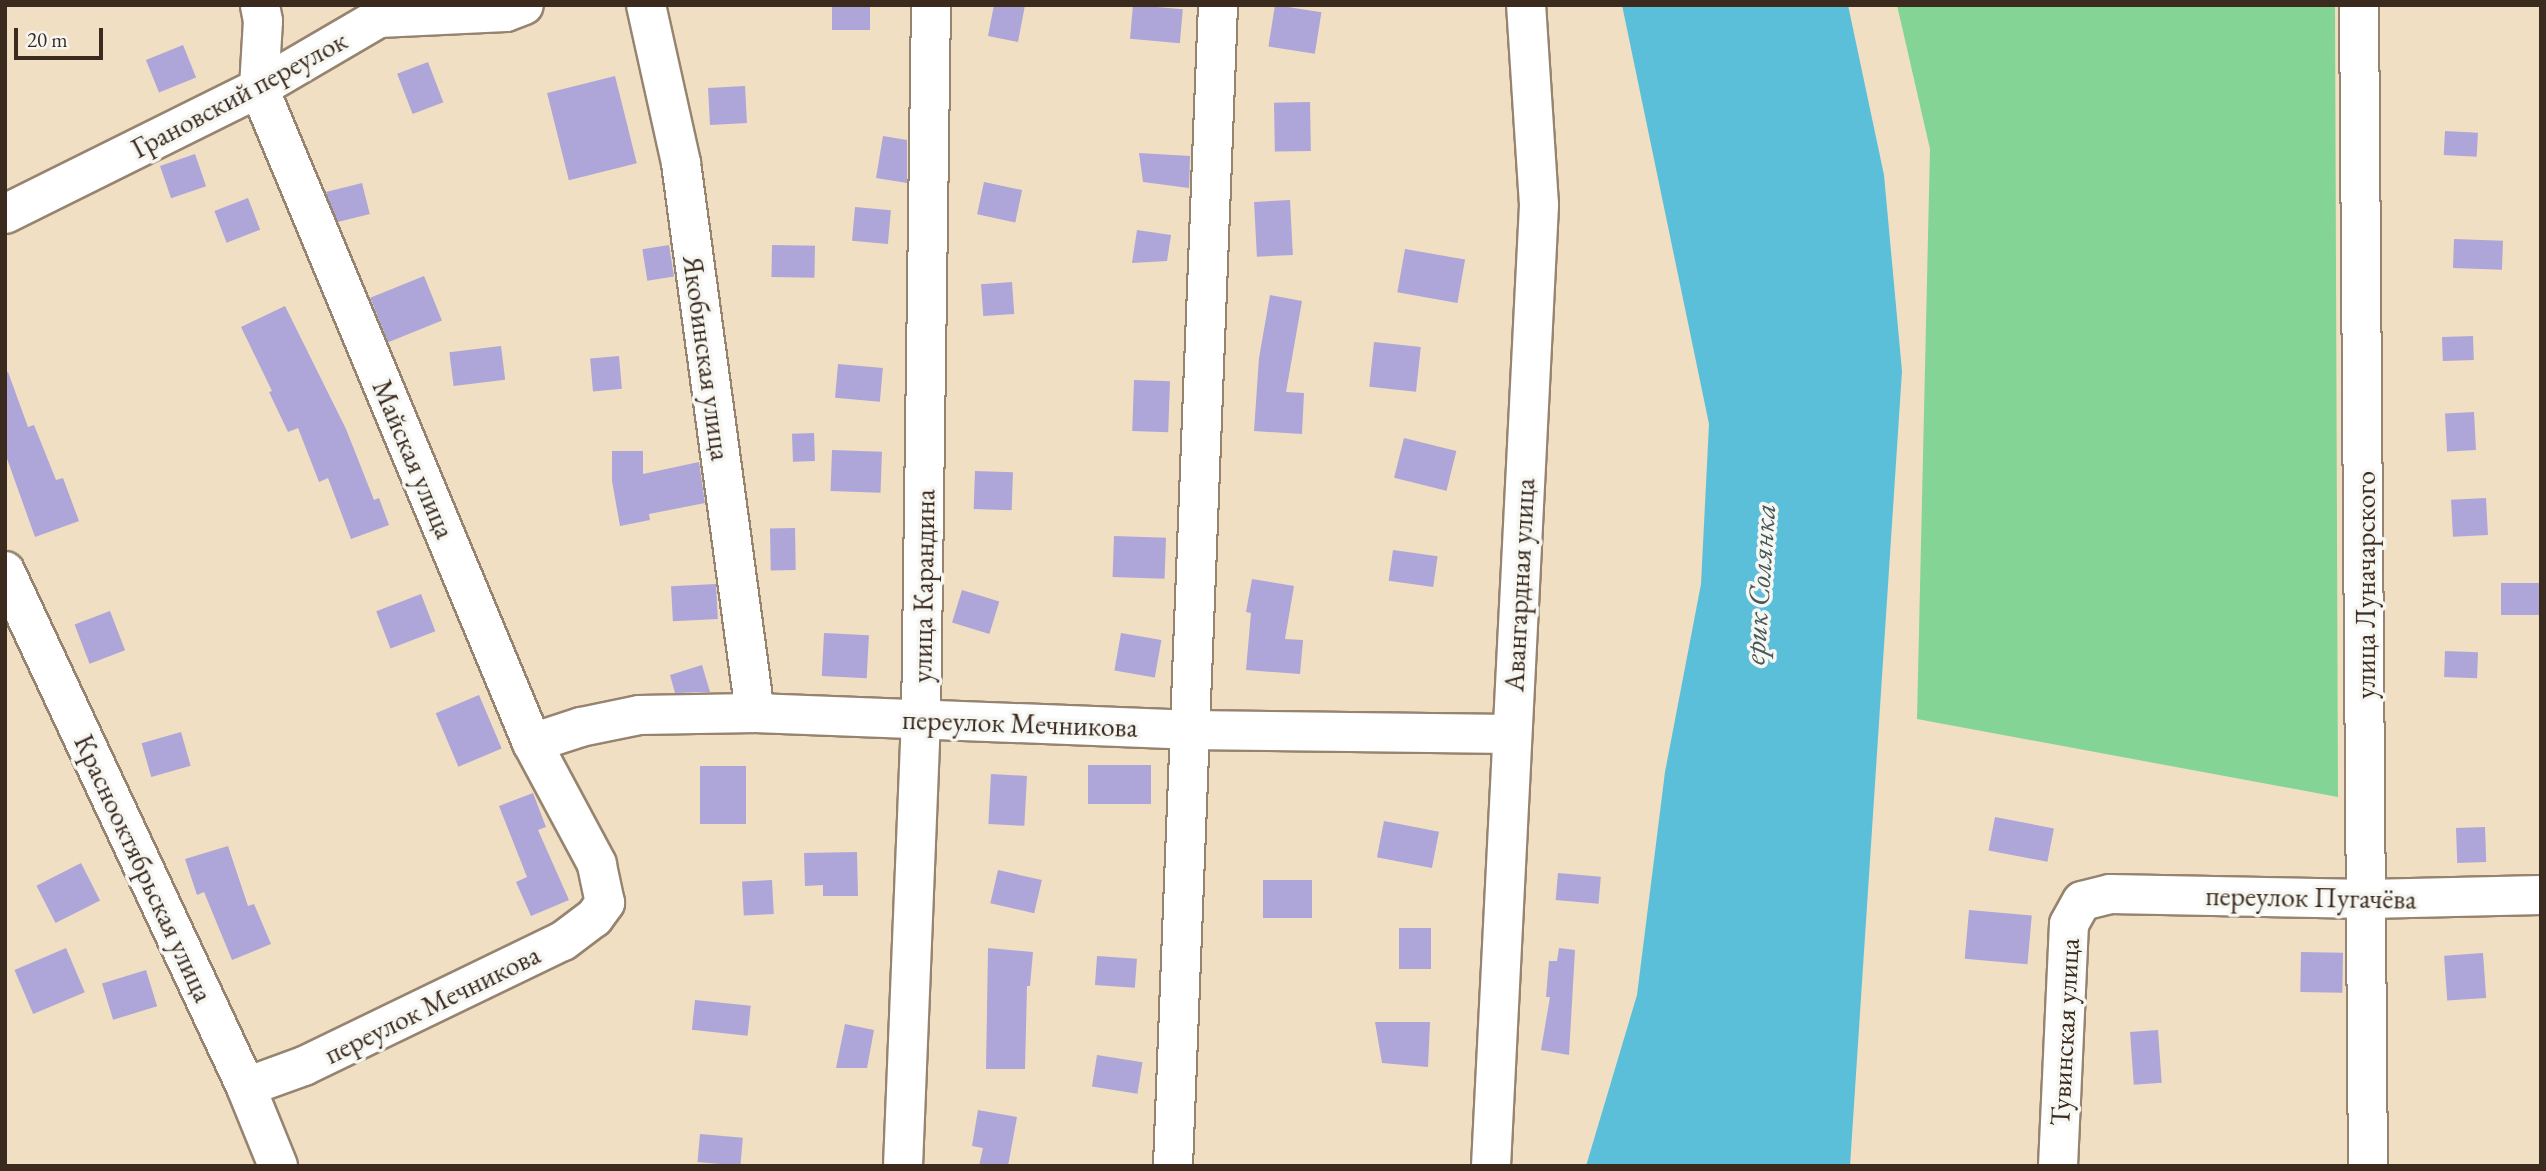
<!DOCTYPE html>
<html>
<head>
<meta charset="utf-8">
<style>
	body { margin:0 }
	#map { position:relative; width:2546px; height:1171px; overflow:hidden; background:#f0dfc2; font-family:"EB Garamond",serif }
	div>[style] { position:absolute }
	.green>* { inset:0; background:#84d495 }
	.water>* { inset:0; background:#5cbfda }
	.building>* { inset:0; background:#aea6d8; transform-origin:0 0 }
	.roads { filter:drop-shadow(2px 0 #968470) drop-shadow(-2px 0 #968470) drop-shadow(0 2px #968470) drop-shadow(0 -2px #968470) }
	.minor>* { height:38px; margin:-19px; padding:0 19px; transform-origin:19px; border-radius:19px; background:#fff }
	span { translate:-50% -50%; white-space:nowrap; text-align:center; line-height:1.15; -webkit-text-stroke:7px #f6f6f2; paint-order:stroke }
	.street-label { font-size:28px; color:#3b2a1e }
	.water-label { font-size:30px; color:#455756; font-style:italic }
	.frame { position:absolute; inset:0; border:7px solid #3b2a1e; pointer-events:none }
	.scale { position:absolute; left:14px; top:28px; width:89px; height:32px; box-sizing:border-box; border:4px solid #3b2a1e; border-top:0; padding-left:9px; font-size:21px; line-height:24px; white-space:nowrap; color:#3b2a1e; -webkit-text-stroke:5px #f6f6f2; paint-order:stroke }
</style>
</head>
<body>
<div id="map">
	<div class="green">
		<div style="clip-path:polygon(1897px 5px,2335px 5px,2338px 797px,1917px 719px,1930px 149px)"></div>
	</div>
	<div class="water">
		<div style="clip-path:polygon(1622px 5px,1848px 5px,1884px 175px,1902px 371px,1850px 1166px,1586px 1166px,1637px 995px,1665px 772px,1701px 584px,1709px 424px)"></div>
	</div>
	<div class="building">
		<div style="left:832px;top:5px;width:38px;height:25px"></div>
		<div style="clip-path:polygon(994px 5px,1025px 5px,1018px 42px,988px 36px)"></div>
		<div style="left:1133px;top:5px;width:50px;height:34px;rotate:5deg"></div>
		<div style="left:1275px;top:5px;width:47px;height:42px;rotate:9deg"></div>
		<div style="left:183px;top:45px;width:35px;height:40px;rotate:68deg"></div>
		<div style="left:428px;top:62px;width:43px;height:33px;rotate:69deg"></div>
		<div style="left:615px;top:76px;width:90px;height:70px;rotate:76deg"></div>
		<div style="left:745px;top:86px;width:37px;height:37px;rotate:87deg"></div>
		<div style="left:1310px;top:102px;width:49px;height:36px;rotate:89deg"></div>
		<div style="left:2445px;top:131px;width:33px;height:24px;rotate:3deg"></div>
		<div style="clip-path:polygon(883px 136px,907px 140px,907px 183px,876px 178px)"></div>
		<div style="clip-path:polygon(1139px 153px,1190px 156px,1189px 188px,1143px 182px)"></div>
		<div style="left:195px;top:154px;width:34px;height:37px;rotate:71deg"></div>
		<div style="left:984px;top:182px;width:39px;height:33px;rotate:12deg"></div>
		<div style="left:362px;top:183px;width:32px;height:37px;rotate:76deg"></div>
		<div style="left:248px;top:198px;width:34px;height:36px;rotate:69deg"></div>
		<div style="left:1290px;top:200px;width:55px;height:36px;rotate:87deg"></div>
		<div style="left:855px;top:207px;width:36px;height:34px;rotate:5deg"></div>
		<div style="clip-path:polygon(1137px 230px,1171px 235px,1167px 261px,1132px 263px)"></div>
		<div style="left:2454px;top:239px;width:49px;height:29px;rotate:2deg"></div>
		<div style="left:669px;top:245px;width:32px;height:27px;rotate:81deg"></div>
		<div style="left:772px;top:245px;width:43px;height:32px;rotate:1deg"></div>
		<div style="left:1405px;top:249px;width:61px;height:44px;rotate:10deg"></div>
		<div style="left:424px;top:276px;width:48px;height:58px;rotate:68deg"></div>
		<div style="left:1012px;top:282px;width:32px;height:31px;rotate:86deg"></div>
		<div style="clip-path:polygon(1270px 295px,1302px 301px,1286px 392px,1304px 393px,1302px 434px,1254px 431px,1259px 358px)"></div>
		<div style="clip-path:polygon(285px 306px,346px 429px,374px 500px,379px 498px,389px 525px,351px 539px,328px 478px,319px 482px,298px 428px,288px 432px,269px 392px,272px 391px,241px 327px)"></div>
		<div style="left:2473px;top:336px;width:24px;height:31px;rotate:88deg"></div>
		<div style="left:1374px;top:342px;width:47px;height:45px;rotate:6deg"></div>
		<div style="left:501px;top:346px;width:34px;height:52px;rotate:83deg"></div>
		<div style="left:619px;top:356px;width:33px;height:29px;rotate:85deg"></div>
		<div style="left:838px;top:364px;width:45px;height:34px;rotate:5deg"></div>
		<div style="clip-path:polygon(8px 372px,28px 427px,34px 425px,56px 480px,63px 478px,79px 521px,35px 537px,5px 453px,5px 373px)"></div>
		<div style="left:1134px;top:380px;width:36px;height:51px;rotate:2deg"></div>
		<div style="left:2474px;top:412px;width:38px;height:29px;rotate:87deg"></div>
		<div style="left:814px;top:433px;width:28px;height:22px;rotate:88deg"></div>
		<div style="left:1404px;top:438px;width:54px;height:41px;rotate:14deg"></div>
		<div style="left:832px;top:450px;width:50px;height:41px;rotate:2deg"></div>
		<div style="clip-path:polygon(612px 451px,643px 451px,643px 474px,699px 462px,705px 503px,649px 514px,650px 520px,620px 526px,612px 481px)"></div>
		<div style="left:975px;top:471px;width:38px;height:38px;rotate:2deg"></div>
		<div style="left:2486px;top:498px;width:37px;height:35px;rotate:87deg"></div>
		<div style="left:795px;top:528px;width:42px;height:25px;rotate:89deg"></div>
		<div style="left:1114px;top:536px;width:52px;height:41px;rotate:2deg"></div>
		<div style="left:1393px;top:550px;width:45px;height:31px;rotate:8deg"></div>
		<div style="clip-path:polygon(1252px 579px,1294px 586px,1285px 639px,1303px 640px,1300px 674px,1246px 670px,1251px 613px,1246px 612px)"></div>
		<div style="left:2501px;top:583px;width:40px;height:32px"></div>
		<div style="left:716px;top:584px;width:35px;height:45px;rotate:87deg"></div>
		<div style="left:962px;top:590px;width:39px;height:34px;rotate:17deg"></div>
		<div style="left:421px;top:594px;width:40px;height:48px;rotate:69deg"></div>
		<div style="left:110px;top:611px;width:42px;height:38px;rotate:69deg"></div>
		<div style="left:824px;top:633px;width:45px;height:43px;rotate:3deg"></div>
		<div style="left:1121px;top:633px;width:41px;height:38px;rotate:10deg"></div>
		<div style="left:2445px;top:651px;width:33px;height:26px;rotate:2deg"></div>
		<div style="clip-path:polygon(702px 665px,710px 692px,675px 693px,670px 675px)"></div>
		<div style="left:479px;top:695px;width:58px;height:47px;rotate:67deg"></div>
		<div style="left:181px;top:732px;width:35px;height:41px;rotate:74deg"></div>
		<div style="left:1088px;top:765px;width:63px;height:39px"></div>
		<div style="left:700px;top:766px;width:46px;height:58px"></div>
		<div style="left:991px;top:774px;width:36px;height:50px;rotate:3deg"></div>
		<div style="clip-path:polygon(533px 793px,546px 827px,538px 830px,569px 900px,531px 916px,516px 882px,527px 877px,499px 806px)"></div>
		<div style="left:1995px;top:817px;width:60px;height:34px;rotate:11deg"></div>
		<div style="left:1384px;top:821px;width:56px;height:37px;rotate:11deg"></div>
		<div style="left:2485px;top:827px;width:35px;height:29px;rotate:88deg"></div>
		<div style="clip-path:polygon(228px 846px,248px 906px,254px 904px,271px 944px,232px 960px,204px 892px,197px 895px,185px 859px)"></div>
		<div style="clip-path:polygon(857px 852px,858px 896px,823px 896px,823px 885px,805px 886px,804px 853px)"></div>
		<div style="left:81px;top:863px;width:42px;height:50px;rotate:63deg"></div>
		<div style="left:998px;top:870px;width:45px;height:34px;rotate:13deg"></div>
		<div style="left:1558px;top:873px;width:43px;height:27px;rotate:5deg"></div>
		<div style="left:772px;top:880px;width:34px;height:30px;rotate:87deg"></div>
		<div style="left:1263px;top:880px;width:49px;height:38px"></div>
		<div style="left:1969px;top:910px;width:63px;height:49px;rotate:5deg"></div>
		<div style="left:1399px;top:928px;width:32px;height:41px"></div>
		<div style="left:66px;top:948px;width:48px;height:56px;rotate:67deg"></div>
		<div style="clip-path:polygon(988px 948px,1033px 952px,1030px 986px,1027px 986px,1025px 1069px,986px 1069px)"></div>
		<div style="clip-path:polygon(1559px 948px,1575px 950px,1569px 1055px,1541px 1050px,1550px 997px,1546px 997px,1549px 961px,1557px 961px)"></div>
		<div style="left:2301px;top:952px;width:42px;height:40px;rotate:1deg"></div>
		<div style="left:2483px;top:953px;width:45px;height:39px;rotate:86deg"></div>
		<div style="left:1097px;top:956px;width:40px;height:29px;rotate:4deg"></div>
		<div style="left:146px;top:970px;width:38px;height:46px;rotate:73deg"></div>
		<div style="left:695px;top:1000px;width:56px;height:30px;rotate:6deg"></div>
		<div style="clip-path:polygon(1375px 1022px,1430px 1022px,1428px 1067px,1382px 1063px)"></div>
		<div style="clip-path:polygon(845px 1024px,874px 1030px,867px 1068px,836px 1068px)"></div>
		<div style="left:2158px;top:1030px;width:53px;height:28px;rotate:86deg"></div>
		<div style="left:1097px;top:1055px;width:46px;height:32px;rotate:9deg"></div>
		<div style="clip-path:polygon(978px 1110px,1017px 1117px,1008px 1166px,979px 1166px,983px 1148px,972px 1146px)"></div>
		<div style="left:700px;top:1134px;width:43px;height:28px;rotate:5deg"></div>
	</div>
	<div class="roads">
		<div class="minor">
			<div style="left:646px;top:5px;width:162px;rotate:77.5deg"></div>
			<div style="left:681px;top:163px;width:555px;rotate:82.34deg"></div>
			<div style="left:2359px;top:5px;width:1161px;rotate:89.56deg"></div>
			<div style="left:5px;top:214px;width:284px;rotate:-26.4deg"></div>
			<div style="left:259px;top:88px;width:139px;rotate:-30.3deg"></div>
			<div style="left:379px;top:18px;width:127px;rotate:-2.7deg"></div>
			<div style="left:506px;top:12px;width:19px;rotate:-21deg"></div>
			<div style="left:5px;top:571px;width:570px;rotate:64.96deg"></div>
			<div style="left:246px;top:1087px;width:85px;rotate:67.9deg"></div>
			<div style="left:532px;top:743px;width:52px;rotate:-18.1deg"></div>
			<div style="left:581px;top:727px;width:59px;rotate:-11.7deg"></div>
			<div style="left:639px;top:715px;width:116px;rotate:-1deg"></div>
			<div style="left:755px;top:713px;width:434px;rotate:2.2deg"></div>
			<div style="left:1189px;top:730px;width:322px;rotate:0.7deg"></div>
			<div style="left:246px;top:1087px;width:62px;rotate:-19.9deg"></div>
			<div style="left:304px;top:1066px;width:288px;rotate:-25.8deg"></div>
			<div style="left:563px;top:941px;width:39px;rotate:-37deg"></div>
			<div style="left:594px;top:918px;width:19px;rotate:-54deg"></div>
			<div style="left:605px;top:903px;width:40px;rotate:-102deg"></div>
			<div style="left:597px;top:864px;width:137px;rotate:-118.2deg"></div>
			<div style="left:532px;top:743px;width:710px;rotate:-112.63deg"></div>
			<div style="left:259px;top:88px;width:67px;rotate:-86.6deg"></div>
			<div style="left:263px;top:21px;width:16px;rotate:-101deg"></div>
			<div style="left:903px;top:1166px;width:447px;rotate:-87.7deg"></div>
			<div style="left:921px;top:719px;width:714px;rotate:-89.2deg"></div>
			<div style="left:1173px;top:1166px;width:1162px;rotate:-87.78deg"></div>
			<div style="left:1491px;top:1166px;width:962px;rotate:-87.14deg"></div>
			<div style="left:1539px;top:205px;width:200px;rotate:-93.7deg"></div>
			<div style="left:2058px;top:1166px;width:242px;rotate:-87.4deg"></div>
			<div style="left:2069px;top:924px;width:26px;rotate:-61deg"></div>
			<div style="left:2082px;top:901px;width:29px;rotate:-14deg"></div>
			<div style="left:2110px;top:894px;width:257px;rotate:1.1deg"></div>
			<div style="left:2367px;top:899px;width:174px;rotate:-1.3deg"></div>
		</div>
	</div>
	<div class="street-label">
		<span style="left:239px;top:94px;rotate:-28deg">Грановский переулок</span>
		<span style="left:707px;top:358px;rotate:82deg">Якобинская улица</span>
		<span style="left:414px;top:459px;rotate:67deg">Майская улица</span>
		<span style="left:1519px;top:585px;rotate:-87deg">Авангардная улица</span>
		<span style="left:2365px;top:585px;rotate:-90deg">улица Луначарского</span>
		<span style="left:923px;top:586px;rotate:-89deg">улица Карандина</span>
		<span style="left:1020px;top:723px;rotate:2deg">переулок Мечникова</span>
		<span style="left:144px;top:868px;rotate:65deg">Краснооктябрьская улица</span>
		<span style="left:2311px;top:897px;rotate:1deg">переулок Пугачёва</span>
		<span style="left:432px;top:1004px;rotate:-26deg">переулок Мечникова</span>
		<span style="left:2064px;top:1032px;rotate:-87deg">Тувинская улица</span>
	</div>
	<div class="water-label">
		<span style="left:1760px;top:584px;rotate:-86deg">ерик Солянка</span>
	</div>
	<div class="frame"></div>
	<div class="scale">20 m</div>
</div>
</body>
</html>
